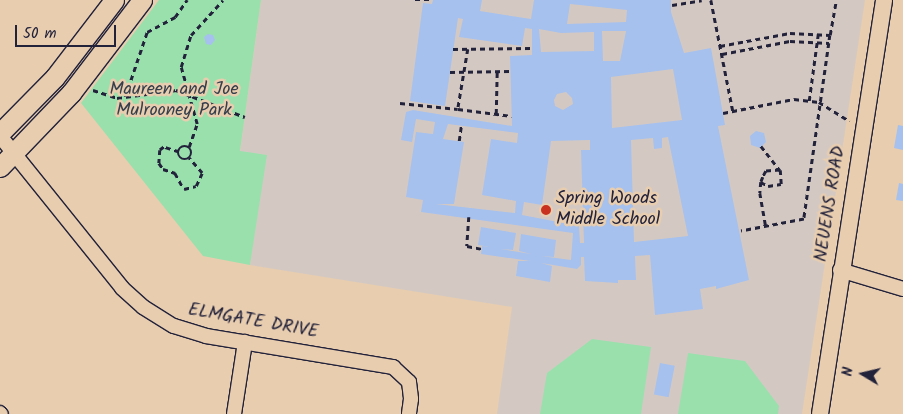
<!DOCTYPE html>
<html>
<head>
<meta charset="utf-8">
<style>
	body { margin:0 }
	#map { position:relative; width:903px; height:414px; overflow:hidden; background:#e8cdaf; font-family:Kalam,sans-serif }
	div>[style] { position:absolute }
	.built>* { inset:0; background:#d4c9c2 }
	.green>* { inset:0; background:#9ae0ad }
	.building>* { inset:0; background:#a6c1ee; transform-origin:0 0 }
	.path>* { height:2.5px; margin-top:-1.25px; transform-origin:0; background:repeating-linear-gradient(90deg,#22223b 0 5px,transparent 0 9px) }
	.path>.ring { margin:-1.25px; padding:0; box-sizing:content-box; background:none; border:2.5px solid #22223b; border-radius:50% }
	.roads { filter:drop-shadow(1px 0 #22223b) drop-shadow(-1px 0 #22223b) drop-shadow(0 1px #22223b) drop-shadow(0 -1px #22223b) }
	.minor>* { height:14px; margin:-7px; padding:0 7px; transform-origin:7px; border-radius:7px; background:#e8cdaf }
	.tertiary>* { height:16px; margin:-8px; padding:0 8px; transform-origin:8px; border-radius:8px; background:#e8cdaf }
	.secondary>* { height:19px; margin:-9.5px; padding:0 9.5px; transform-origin:9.5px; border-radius:9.5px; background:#e8cdaf }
	.dots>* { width:14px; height:14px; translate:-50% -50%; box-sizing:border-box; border:2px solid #e8cdaf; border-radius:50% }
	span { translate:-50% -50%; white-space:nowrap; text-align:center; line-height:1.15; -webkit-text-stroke:5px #e8cdaf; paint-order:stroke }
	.park-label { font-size:18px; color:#343e4c }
	.poi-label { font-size:18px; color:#22223b }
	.left { translate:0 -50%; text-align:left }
	.street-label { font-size:18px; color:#22223b }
	.north { position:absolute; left:838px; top:349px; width:50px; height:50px; -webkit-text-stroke:4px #e8cdaf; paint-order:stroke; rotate:279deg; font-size:14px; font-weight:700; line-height:20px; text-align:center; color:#22223b }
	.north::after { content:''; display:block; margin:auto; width:18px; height:22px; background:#22223b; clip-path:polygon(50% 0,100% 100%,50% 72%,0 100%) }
	.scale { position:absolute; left:15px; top:25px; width:101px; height:22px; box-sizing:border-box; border:2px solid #22223b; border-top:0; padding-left:6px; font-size:15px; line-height:18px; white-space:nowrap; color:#22223b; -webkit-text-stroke:4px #e8cdaf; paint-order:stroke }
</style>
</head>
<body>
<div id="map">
	<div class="built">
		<div style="clip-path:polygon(261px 0,865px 0,802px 414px,497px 414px,512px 307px,250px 265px,266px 155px,240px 152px)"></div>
	</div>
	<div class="green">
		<div style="clip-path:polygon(159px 0,261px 0,240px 151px,267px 155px,250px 265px,203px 256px,81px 103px)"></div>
		<div style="clip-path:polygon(592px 339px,651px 347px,641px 414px,540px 414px,547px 373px)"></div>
		<div style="clip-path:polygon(688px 353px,745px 361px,779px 406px,778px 414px,678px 414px)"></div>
	</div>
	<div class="building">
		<div style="clip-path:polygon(evenodd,433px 0,482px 0,480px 11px,531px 19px,534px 0,671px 0,671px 12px,684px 53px,711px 48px,725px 125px,718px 126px,749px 280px,716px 289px,716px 286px,700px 289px,703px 309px,655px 315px,650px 255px,635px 256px,636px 280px,618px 280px,618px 283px,585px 281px,584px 257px,581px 257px,581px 265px,577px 269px,541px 263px,552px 266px,550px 282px,516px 276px,518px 261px,530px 261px,481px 254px,482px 246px,491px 247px,478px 245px,481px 227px,516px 233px,513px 250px,501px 249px,531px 254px,519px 251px,521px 234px,556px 240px,554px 257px,541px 256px,571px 260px,573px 233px,421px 212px,423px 200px,406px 197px,416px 132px,433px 134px,435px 122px,416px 119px,412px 142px,401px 140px,406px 112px,413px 110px,512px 126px,510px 56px,532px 55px,532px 29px,525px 28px,522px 46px,459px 37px,463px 19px,458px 18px,445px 106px,410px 101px,423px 3px,432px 4px,433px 0,570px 4px,627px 10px,626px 22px,567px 24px,570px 4px,433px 0,539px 29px,561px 33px,594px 32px,594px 51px,541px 52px,539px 29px,433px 0,602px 31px,626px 31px,620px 61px,603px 61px,602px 31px,433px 0,673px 69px,682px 120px,612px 128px,611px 77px,673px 69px,433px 0,566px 92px,572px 98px,573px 104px,563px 110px,555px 106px,554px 100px,557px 94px,566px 92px,433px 0,448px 124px,518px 133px,517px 143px,491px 139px,482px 195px,516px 201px,515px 213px,436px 204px,454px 204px,464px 142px,443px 139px,448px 124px,433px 0,668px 137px,688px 236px,634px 242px,631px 140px,653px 138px,654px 149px,662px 148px,662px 138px,668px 137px,433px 0,590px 140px,590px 150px,581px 150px,584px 243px,580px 243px,579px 226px,522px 215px,524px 202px,542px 205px,551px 141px,590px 140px)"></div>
		<div style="clip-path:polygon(208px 34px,213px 35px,215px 40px,211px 45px,206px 44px,204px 37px)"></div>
		<div style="clip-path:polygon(898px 125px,903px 126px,903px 150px,894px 148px)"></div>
		<div style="clip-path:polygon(756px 131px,764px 133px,766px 142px,760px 148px,751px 145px,750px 136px)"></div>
		<div style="clip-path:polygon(899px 183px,903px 184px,903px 201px,896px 200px)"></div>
		<div style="left:660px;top:363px;width:15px;height:32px;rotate:11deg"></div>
	</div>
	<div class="path">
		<div style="left:415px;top:0;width:16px"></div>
		<div style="left:711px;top:0;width:113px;rotate:78.8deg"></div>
		<div style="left:672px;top:5px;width:30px;rotate:-9deg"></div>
		<div style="left:830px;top:35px;width:36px;rotate:-80deg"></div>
		<div style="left:720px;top:46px;width:71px;rotate:-10.5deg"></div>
		<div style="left:790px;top:33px;width:40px;rotate:2.9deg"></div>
		<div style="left:830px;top:35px;width:8px;rotate:97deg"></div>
		<div style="left:453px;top:49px;width:79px;rotate:-0.7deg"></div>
		<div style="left:468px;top:49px;width:61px;rotate:99.5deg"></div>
		<div style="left:458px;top:109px;width:54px;rotate:7.4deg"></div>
		<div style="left:722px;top:54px;width:69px;rotate:-10.8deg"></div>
		<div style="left:790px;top:41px;width:39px;rotate:3deg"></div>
		<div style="left:829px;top:43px;width:178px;rotate:98.1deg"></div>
		<div style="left:804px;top:219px;width:64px;rotate:169.2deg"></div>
		<div style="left:450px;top:72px;width:60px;rotate:-1deg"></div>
		<div style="left:93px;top:90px;width:25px;rotate:18deg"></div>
		<div style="left:117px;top:98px;width:60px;rotate:-7.7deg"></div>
		<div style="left:176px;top:90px;width:74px;rotate:21.4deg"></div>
		<div style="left:125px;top:97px;width:69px;rotate:-71.3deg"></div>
		<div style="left:147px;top:32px;width:32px;rotate:-28deg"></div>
		<div style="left:175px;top:17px;width:21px;rotate:-55deg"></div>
		<div style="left:809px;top:101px;width:68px;rotate:-82.3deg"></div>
		<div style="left:400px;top:103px;width:58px;rotate:5.9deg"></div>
		<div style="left:723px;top:113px;width:72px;rotate:-11.2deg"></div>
		<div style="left:794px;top:99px;width:25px;rotate:7deg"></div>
		<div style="left:819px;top:102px;width:36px;rotate:32deg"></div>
		<div style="left:496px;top:114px;width:43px;rotate:-88.7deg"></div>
		<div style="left:459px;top:141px;width:15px;rotate:-82deg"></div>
		<div style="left:761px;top:146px;width:31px;rotate:52deg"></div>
		<div class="ring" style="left:178px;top:146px;width:11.5px;height:11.5px"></div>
		<div style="left:189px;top:147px;width:24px;rotate:-71deg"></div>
		<div style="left:197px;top:124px;width:59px;rotate:-105.7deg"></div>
		<div style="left:181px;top:67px;width:34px;rotate:-73deg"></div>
		<div style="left:191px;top:35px;width:47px;rotate:-47.6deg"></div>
		<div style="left:179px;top:152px;width:16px;rotate:-162deg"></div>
		<div style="left:164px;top:147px;width:5px;rotate:143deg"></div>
		<div style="left:160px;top:150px;width:13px;rotate:94deg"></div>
		<div style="left:159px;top:163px;width:7px;rotate:56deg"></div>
		<div style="left:163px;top:169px;width:13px;rotate:18deg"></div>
		<div style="left:175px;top:173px;width:18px;rotate:61deg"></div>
		<div style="left:184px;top:189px;width:12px;rotate:-14deg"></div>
		<div style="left:196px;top:186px;width:14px;rotate:-65deg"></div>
		<div style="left:202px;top:173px;width:20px;rotate:-131deg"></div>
		<div style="left:761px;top:182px;width:8px;rotate:30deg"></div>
		<div style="left:768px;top:186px;width:13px;rotate:-9deg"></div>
		<div style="left:781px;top:184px;width:14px;rotate:-94deg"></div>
		<div style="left:780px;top:170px;width:14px;rotate:176deg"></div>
		<div style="left:766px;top:171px;width:7px;rotate:117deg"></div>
		<div style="left:763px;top:177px;width:5px;rotate:112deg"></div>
		<div style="left:761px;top:182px;width:11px;rotate:95deg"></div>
		<div style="left:760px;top:193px;width:34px;rotate:80deg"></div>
		<div style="left:469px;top:217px;width:29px;rotate:94deg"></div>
		<div style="left:467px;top:246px;width:15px;rotate:11deg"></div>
	</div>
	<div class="roads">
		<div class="minor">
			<div style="left:0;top:136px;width:195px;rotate:51.2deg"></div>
			<div style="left:122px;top:288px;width:28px;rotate:42deg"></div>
			<div style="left:143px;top:307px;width:36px;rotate:32deg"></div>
			<div style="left:174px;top:326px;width:34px;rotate:17deg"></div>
			<div style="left:206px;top:336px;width:190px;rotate:9.4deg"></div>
			<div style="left:393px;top:367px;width:22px;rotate:43deg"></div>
			<div style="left:409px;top:382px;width:17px;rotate:83deg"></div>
			<div style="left:411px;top:399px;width:15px;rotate:98deg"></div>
			<div style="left:840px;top:270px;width:66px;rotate:16.8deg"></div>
			<div style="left:0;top:413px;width:1px;rotate:45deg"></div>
			<div style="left:234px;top:414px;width:73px;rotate:-81.3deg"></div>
		</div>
		<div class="tertiary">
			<div style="left:820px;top:414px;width:419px;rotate:-81.2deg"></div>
		</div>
		<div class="secondary">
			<div style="left:0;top:133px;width:78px;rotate:-45.5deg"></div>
			<div style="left:55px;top:77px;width:97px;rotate:-52.5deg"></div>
			<div style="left:0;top:167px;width:103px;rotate:-46.2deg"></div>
			<div style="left:71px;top:93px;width:117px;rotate:-52.6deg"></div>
		</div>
	</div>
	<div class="dots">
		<div style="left:546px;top:210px;background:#c8321e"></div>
	</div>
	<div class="park-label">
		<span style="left:174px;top:101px">Maureen and Joe<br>Mulrooney Park</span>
	</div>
	<div class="poi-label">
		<span class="left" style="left:556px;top:210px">Spring Woods<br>Middle School</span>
	</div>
	<div class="street-label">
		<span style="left:831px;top:204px;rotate:-81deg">NEUENS ROAD</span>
		<span style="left:253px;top:322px;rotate:10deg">ELMGATE DRIVE</span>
	</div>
	<div class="north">N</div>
	<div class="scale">50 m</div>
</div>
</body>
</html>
